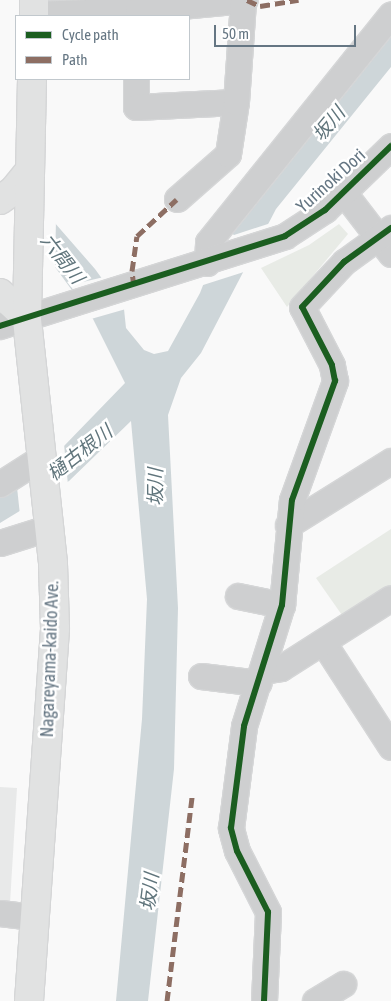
<!DOCTYPE html>
<html>
<head>
<meta charset="utf-8">
<style>
	body { margin:0 }
	#map { position:relative; width:391px; height:1001px; overflow:hidden; background:#f9f9f9; font-family:"Asap Condensed","Noto Sans JP",sans-serif }
	div>[style] { position:absolute }
	.built>* { inset:0; background:#e8e9e9 }
	.green>* { inset:0; background:#e8ebe6 }
	.water>* { inset:0; background:#ced6d9 }
	.pier>* { inset:0; background:#f9f9f9 }
	.roads { filter:drop-shadow(1px 0 #d5d6d7) drop-shadow(-1px 0 #d5d6d7) drop-shadow(0 1px #d5d6d7) drop-shadow(0 -1px #d5d6d7) }
	.minor>* { height:25px; margin:-12.5px; padding:0 12.5px; transform-origin:12.5px; border-radius:12.5px; background:#cecfd0 }
	.major>* { height:28px; margin:-14px; padding:0 14px; transform-origin:14px; border-radius:14px; background:#e1e2e2 }
	.quiet>* { height:5px; margin-top:-2.5px; transform-origin:0; background:repeating-linear-gradient(90deg,#8d6e63 0 10px,transparent 0 15px) }
	.cycleway>* { height:6px; margin:-3px; padding:0 3px; transform-origin:3px; border-radius:3px; background:#1b5e20 }
	span { translate:-50% -50%; white-space:nowrap; text-align:center; line-height:1.15; -webkit-text-stroke:5px #fff; paint-order:stroke }
	.street-label { font-size:18px; color:#657683 }
	.water-label { font-size:19px; color:#60757c; font-style:italic }
	.legend { position:absolute; left:15px; top:15px; width:175px; height:65px; box-sizing:border-box; background:#fff; border:1px solid #c1c8cd; margin:0; padding:6px 9px; list-style:none; font-size:15px; color:#657683 }
	.legend li { display:flex; align-items:center; gap:10px; height:25px }
	.legend b { width:25px; border:1px solid #c1c8cd }
	.scale { position:absolute; left:214px; top:25px; width:142px; height:22px; box-sizing:border-box; border:2px solid #657683; border-top:0; padding-left:6px; font-size:15px; line-height:18px; white-space:nowrap; color:#657683; -webkit-text-stroke:4px #fff; paint-order:stroke }
</style>
</head>
<body>
<div id="map">
	<div class="built">
		<div style="clip-path:polygon(0 787px,17px 788px,10px 903px,0 902px)"></div>
	</div>
	<div class="green">
		<div style="clip-path:polygon(339px 224px,348px 234px,287px 307px,261px 268px,309px 245px)"></div>
		<div style="clip-path:polygon(391px 529px,391px 587px,344px 618px,316px 578px)"></div>
	</div>
	<div class="water">
		<div style="clip-path:polygon(391px 28px,391px 67px,276px 209px,201px 353px,181px 378px,168px 415px,178px 608px,174px 769px,148px 1001px,116px 1001px,142px 719px,147px 599px,131px 421px,69px 481px,0 523px,0 489px,64px 446px,125px 383px,93px 319px,55px 267px,0 160px,95px 269px,124px 309px,126px 328px,144px 350px,154px 354px,168px 351px,200px 293px,224px 231px)"></div>
	</div>
	<div class="pier">
		<div style="clip-path:polygon(0 158px,56px 218px,55px 271px,0 201px)"></div>
		<div style="clip-path:polygon(271px 223px,247px 271px,200px 286px,227px 230px,234px 235px)"></div>
		<div style="clip-path:polygon(104px 277px,126px 309px,91px 319px,70px 285px)"></div>
		<div style="clip-path:polygon(64px 444px,68px 485px,20px 515px,16px 478px)"></div>
	</div>
	<div class="roads">
		<div class="minor">
			<div style="left:34px;top:14px;width:104px;rotate:-2.2deg"></div>
			<div style="left:138px;top:10px;width:107px;rotate:-5.3deg"></div>
			<div style="left:136px;top:79px;width:28px;rotate:90deg"></div>
			<div style="left:136px;top:107px;width:100px;rotate:-2.9deg"></div>
			<div style="left:344px;top:193px;width:77px;rotate:52.4deg"></div>
			<div style="left:177px;top:199px;width:68px;rotate:-41.4deg"></div>
			<div style="left:228px;top:154px;width:53px;rotate:-81.3deg"></div>
			<div style="left:236px;top:102px;width:101px;rotate:-86deg"></div>
			<div style="left:207px;top:263px;width:21px;rotate:-87deg"></div>
			<div style="left:208px;top:242px;width:292px;rotate:-51.2deg"></div>
			<div style="left:0;top:326px;width:299px;rotate:-17.5deg"></div>
			<div style="left:285px;top:236px;width:48px;rotate:-33deg"></div>
			<div style="left:325px;top:210px;width:92px;rotate:-44.1deg"></div>
			<div style="left:0;top:484px;width:46px;rotate:-32.7deg"></div>
			<div style="left:288px;top:525px;width:121px;rotate:-31.9deg"></div>
			<div style="left:0;top:543px;width:50px;rotate:-17.4deg"></div>
			<div style="left:238px;top:596px;width:45px;rotate:11.6deg"></div>
			<div style="left:323px;top:642px;width:125px;rotate:57.1deg"></div>
			<div style="left:263px;top:671px;width:18px;rotate:-9deg"></div>
			<div style="left:281px;top:668px;width:130px;rotate:-32.5deg"></div>
			<div style="left:201px;top:676px;width:58px;rotate:6.9deg"></div>
			<div style="left:0;top:913px;width:35px;rotate:7deg"></div>
			<div style="left:264px;top:1001px;width:89px;rotate:-87.4deg"></div>
			<div style="left:268px;top:912px;width:68px;rotate:-116.9deg"></div>
			<div style="left:237px;top:851px;width:24px;rotate:-105deg"></div>
			<div style="left:231px;top:828px;width:103px;rotate:-82.7deg"></div>
			<div style="left:244px;top:726px;width:127px;rotate:-72.6deg"></div>
			<div style="left:282px;top:605px;width:105px;rotate:-84.6deg"></div>
			<div style="left:292px;top:500px;width:127px;rotate:-70.1deg"></div>
			<div style="left:335px;top:381px;width:16px;rotate:-101deg"></div>
			<div style="left:332px;top:365px;width:65px;rotate:-117.3deg"></div>
			<div style="left:302px;top:307px;width:62px;rotate:-47deg"></div>
			<div style="left:344px;top:262px;width:58px;rotate:-35.9deg"></div>
			<div style="left:315px;top:1001px;width:33px;rotate:-31deg"></div>
		</div>
		<div class="major">
			<div style="left:34px;top:16px;width:16px;rotate:-90deg"></div>
			<div style="left:0;top:200px;width:16px;rotate:-35deg"></div>
			<div style="left:13px;top:191px;width:27px;rotate:-51deg"></div>
			<div style="left:0;top:293px;width:37px;rotate:43deg"></div>
			<div style="left:29px;top:1001px;width:374px;rotate:-86deg"></div>
			<div style="left:55px;top:628px;width:65px;rotate:-91.8deg"></div>
			<div style="left:53px;top:563px;width:246px;rotate:-96.1deg"></div>
			<div style="left:27px;top:318px;width:239px;rotate:-88.8deg"></div>
		</div>
	</div>
	<div class="quiet">
		<div style="left:247px;top:0;width:14px;rotate:25deg"></div>
		<div style="left:260px;top:6px;width:39px;rotate:-9deg"></div>
		<div style="left:134px;top:286px;width:15px;rotate:-98deg"></div>
		<div style="left:132px;top:271px;width:35px;rotate:-82deg"></div>
		<div style="left:137px;top:236px;width:54px;rotate:-42.8deg"></div>
		<div style="left:167px;top:1001px;width:207px;rotate:-83deg"></div>
	</div>
	<div class="cycleway">
		<div style="left:0;top:326px;width:299px;rotate:-17.5deg"></div>
		<div style="left:285px;top:236px;width:48px;rotate:-33deg"></div>
		<div style="left:325px;top:210px;width:92px;rotate:-44.1deg"></div>
		<div style="left:264px;top:1001px;width:89px;rotate:-87.4deg"></div>
		<div style="left:268px;top:912px;width:68px;rotate:-116.9deg"></div>
		<div style="left:237px;top:851px;width:24px;rotate:-105deg"></div>
		<div style="left:231px;top:828px;width:103px;rotate:-82.7deg"></div>
		<div style="left:244px;top:726px;width:127px;rotate:-72.6deg"></div>
		<div style="left:282px;top:605px;width:105px;rotate:-84.6deg"></div>
		<div style="left:292px;top:500px;width:127px;rotate:-70.1deg"></div>
		<div style="left:335px;top:381px;width:16px;rotate:-101deg"></div>
		<div style="left:332px;top:365px;width:65px;rotate:-117.3deg"></div>
		<div style="left:302px;top:307px;width:62px;rotate:-47deg"></div>
		<div style="left:344px;top:262px;width:58px;rotate:-35.9deg"></div>
	</div>
	<div class="street-label">
		<span style="left:331px;top:181px;rotate:-42deg">Yurinoki Dori</span>
		<span style="left:50px;top:659px;rotate:-88deg">Nagareyama-kaido Ave.</span>
	</div>
	<div class="water-label">
		<span style="left:329px;top:124px;rotate:-50deg">坂川</span>
		<span style="left:62px;top:259px;rotate:52deg">六間川</span>
		<span style="left:80px;top:453px;rotate:-38deg">樋古根川</span>
		<span style="left:156px;top:487px;rotate:-90deg">坂川</span>
		<span style="left:150px;top:892px;rotate:-83deg">坂川</span>
	</div>
	<ul class="legend">
	<li><b style="height:6px;background:#1b5e20"></b>Cycle path</li>
	<li><b style="height:6px;background:#8d6e63"></b>Path</li>
	</ul>
	<div class="scale">50 m</div>
</div>
</body>
</html>
